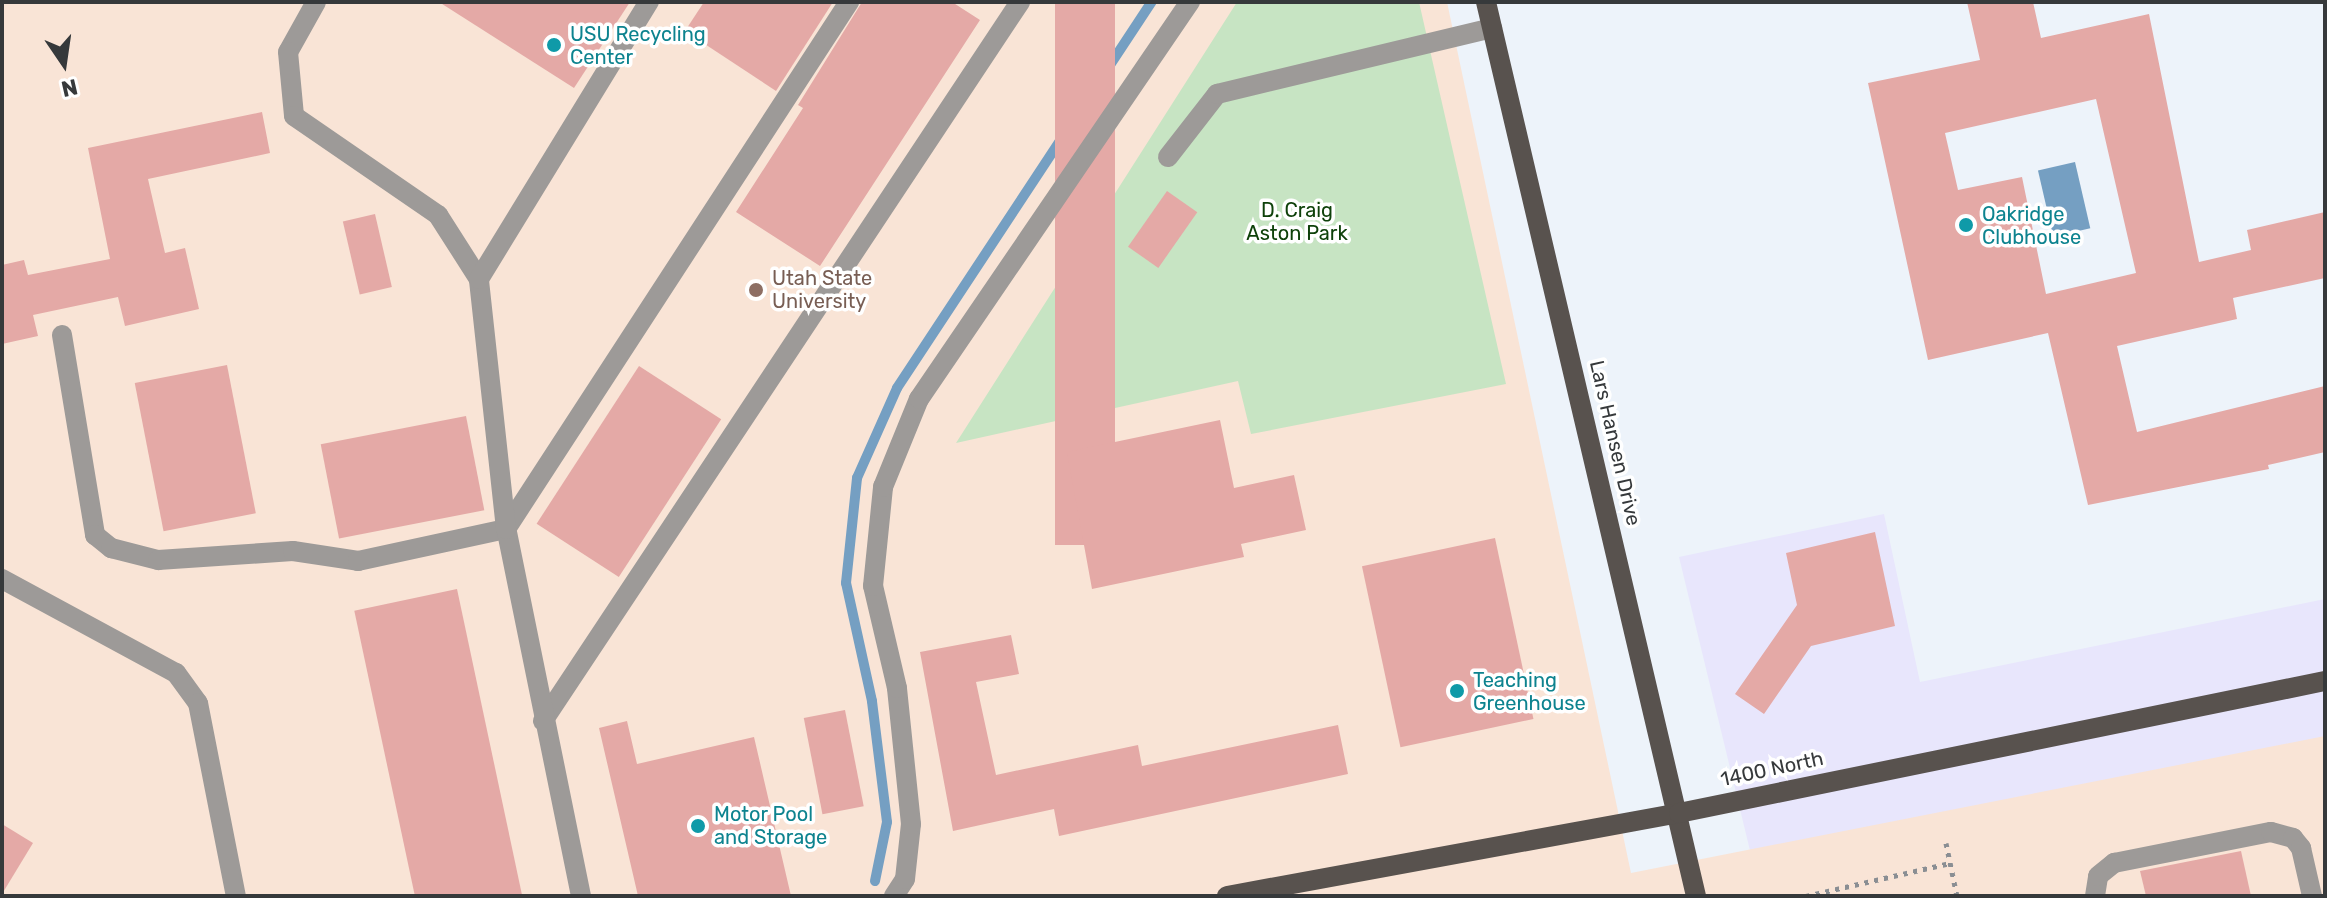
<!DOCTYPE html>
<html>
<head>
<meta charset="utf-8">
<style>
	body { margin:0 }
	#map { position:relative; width:2327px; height:898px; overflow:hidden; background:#edf3fa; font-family:Rubik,sans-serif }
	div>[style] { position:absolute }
	.commercial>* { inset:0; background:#e8e6fc }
	.education>* { inset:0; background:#f9e4d6 }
	.green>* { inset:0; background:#c7e4c3 }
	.water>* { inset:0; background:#759fc2; transform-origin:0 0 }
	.stream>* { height:10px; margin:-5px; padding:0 5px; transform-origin:5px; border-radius:5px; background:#759fc2 }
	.building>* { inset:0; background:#e4a9a6; transform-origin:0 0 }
	.path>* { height:5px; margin-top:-2.5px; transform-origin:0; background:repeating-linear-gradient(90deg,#8a8e93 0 4px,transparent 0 10px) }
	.minor>* { height:20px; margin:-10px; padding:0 10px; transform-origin:10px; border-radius:10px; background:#9d9a98 }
	.major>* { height:20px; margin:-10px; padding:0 10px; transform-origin:10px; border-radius:10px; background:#58524e }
	.dots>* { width:22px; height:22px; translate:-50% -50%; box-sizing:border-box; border:4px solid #fff; border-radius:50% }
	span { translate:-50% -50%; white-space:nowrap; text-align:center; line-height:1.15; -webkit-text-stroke:7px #fff; paint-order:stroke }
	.culture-label { font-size:20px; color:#0d838f }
	.left { translate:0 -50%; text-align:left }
	.park-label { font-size:20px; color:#0e410a }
	.education-label { font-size:20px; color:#785e54 }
	.street-label { font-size:20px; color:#36393b }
	.frame { position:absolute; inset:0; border:4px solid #36393b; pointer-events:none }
	.north { position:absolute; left:24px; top:24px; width:80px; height:80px; -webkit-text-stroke:6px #fff; paint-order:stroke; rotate:167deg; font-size:22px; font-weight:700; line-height:32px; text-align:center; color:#36393b }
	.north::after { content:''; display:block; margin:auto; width:28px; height:36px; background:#36393b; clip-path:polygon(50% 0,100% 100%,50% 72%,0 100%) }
</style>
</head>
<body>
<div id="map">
	<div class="commercial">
		<div style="clip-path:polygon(1884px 514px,1920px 682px,2325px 599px,2325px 896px,1761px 896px,1679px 557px)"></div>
	</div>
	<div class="education">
		<div style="clip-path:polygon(2px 2px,1447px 2px,1631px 873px,2325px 736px,2325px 896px,2px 896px)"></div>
	</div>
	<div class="green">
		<div style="clip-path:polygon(1237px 2px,1419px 2px,1506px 384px,1251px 434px,1238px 381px,956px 443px)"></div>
	</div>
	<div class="water">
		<div style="left:2075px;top:162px;width:68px;height:38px;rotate:77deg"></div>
	</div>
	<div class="stream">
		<div style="left:875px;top:881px;width:60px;rotate:-78.5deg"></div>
		<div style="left:887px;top:822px;width:122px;rotate:-97.1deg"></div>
		<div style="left:872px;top:701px;width:121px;rotate:-102.4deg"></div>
		<div style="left:846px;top:583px;width:106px;rotate:-84deg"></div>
		<div style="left:857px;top:478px;width:98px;rotate:-66deg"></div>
		<div style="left:897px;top:388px;width:463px;rotate:-56.6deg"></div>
	</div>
	<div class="building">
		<div style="clip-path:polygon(439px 2px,630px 2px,574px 88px)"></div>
		<div style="clip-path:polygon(704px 2px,833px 2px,776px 91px,685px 31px)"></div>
		<div style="clip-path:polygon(862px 2px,952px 2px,980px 20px,820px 266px,736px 212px,803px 108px,798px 105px)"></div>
		<div style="left:1055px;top:2px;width:60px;height:543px"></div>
		<div style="clip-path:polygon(evenodd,1967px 2px,2033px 2px,2041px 38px,2149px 14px,2199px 262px,2251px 250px,2247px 230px,2325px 212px,2325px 278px,2233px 298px,2237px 319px,2117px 346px,2137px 432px,2325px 386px,2325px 452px,2268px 465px,2269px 469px,2088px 505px,2048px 333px,1928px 360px,1868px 83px,1980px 60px,1967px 2px,2096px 99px,2136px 273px,2046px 294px,2022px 177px,1958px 190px,1945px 133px,2096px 99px)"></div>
		<div style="clip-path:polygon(262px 112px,270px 153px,148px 179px,165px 253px,185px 248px,199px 309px,125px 326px,118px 297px,33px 315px,38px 336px,2px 344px,2px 265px,24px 260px,28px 275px,110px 259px,88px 148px)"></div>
		<div style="left:1167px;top:191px;width:37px;height:68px;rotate:35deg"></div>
		<div style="left:375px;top:214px;width:75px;height:33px;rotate:77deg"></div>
		<div style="left:227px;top:365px;width:151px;height:94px;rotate:79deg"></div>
		<div style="left:639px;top:366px;width:98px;height:188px;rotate:33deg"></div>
		<div style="left:466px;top:416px;width:96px;height:148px;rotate:79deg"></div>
		<div style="clip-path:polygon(1220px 420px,1234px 488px,1294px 475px,1306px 530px,1241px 544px,1244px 557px,1092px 589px,1067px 452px)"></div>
		<div style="clip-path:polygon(1875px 532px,1895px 626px,1811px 646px,1764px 714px,1735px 694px,1797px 605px,1786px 553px)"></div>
		<div style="left:1495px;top:538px;width:185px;height:136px;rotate:78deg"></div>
		<div style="left:457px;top:589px;width:314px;height:105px;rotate:78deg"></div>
		<div style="clip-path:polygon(1011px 635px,1019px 674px,976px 682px,996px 775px,1138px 745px,1142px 766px,1338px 725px,1348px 774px,1059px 836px,1054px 809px,953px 831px,920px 652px)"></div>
		<div style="left:845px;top:710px;width:98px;height:42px;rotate:79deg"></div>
		<div style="clip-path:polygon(627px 721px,637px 764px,754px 737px,791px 896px,638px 896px,599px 728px)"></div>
		<div style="clip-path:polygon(2px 824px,33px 843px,2px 894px)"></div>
		<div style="clip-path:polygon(2241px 851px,2251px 896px,2146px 896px,2140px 871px)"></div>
	</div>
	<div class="path">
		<div style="left:1946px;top:843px;width:54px;rotate:78.3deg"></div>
		<div style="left:1806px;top:896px;width:148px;rotate:-12.9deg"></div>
	</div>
	<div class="minor">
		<div style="left:316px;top:2px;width:57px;rotate:119.2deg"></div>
		<div style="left:288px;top:52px;width:64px;rotate:84.6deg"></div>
		<div style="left:294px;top:116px;width:175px;rotate:34.5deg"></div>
		<div style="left:438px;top:215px;width:76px;rotate:57.4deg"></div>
		<div style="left:1168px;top:157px;width:80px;rotate:-52.1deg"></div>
		<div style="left:1217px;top:94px;width:283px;rotate:-13.5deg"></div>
		<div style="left:62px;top:335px;width:203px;rotate:80.6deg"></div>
		<div style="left:95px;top:535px;width:21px;rotate:39deg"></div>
		<div style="left:111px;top:548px;width:49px;rotate:14.3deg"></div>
		<div style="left:158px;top:560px;width:135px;rotate:-3.8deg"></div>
		<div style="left:293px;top:551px;width:66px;rotate:8.7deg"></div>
		<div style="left:358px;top:561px;width:151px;rotate:-12.2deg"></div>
		<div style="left:506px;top:529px;width:629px;rotate:-56.94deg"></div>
		<div style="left:2px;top:579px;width:198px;rotate:28.4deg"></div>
		<div style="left:176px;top:673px;width:37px;rotate:54deg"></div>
		<div style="left:198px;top:703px;width:197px;rotate:78.9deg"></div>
		<div style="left:543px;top:721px;width:863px;rotate:-56.44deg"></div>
		<div style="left:581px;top:896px;width:375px;rotate:-101.5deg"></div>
		<div style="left:506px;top:529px;width:251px;rotate:-96.2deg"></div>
		<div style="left:479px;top:279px;width:325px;rotate:-58.5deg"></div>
		<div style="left:894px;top:896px;width:20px;rotate:-57deg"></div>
		<div style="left:905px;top:879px;width:55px;rotate:-83.8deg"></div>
		<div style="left:911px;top:824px;width:137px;rotate:-95.9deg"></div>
		<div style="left:897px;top:688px;width:105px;rotate:-103.2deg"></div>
		<div style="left:873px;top:586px;width:100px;rotate:-84.2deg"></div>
		<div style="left:883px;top:487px;width:95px;rotate:-67.8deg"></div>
		<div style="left:919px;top:399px;width:481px;rotate:-55.7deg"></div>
		<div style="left:2095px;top:896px;width:20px;rotate:-81deg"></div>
		<div style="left:2098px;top:876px;width:21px;rotate:-39deg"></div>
		<div style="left:2114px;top:863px;width:160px;rotate:-11.2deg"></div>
		<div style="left:2271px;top:832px;width:23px;rotate:15deg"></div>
		<div style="left:2293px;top:838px;width:13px;rotate:51deg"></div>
		<div style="left:2301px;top:848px;width:49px;rotate:77.1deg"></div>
	</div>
	<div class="major">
		<div style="left:1486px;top:2px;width:918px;rotate:76.78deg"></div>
		<div style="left:1227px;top:896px;width:460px;rotate:-10.4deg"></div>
		<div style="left:1679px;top:813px;width:659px;rotate:-11.55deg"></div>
	</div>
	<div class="dots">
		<div style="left:554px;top:45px;background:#0f9aa8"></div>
		<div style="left:1966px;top:225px;background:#0f9aa8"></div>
		<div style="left:756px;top:290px;background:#8d6e63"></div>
		<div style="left:1457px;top:691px;background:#0f9aa8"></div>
		<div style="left:698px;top:826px;background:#0f9aa8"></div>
	</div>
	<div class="culture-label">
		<span class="left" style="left:570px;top:46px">USU Recycling<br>Center</span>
		<span class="left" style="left:1982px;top:226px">Oakridge<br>Clubhouse</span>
		<span class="left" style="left:1473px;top:692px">Teaching<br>Greenhouse</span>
		<span class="left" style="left:714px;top:826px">Motor Pool<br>and Storage</span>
	</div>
	<div class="park-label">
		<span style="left:1297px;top:222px">D. Craig<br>Aston Park</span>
	</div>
	<div class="education-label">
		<span class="left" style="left:772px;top:290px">Utah State<br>University</span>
	</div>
	<div class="street-label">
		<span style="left:1615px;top:443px;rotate:77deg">Lars Hansen Drive</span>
		<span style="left:1772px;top:769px;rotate:-12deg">1400 North</span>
	</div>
	<div class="frame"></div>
	<div class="north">N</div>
</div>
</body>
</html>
